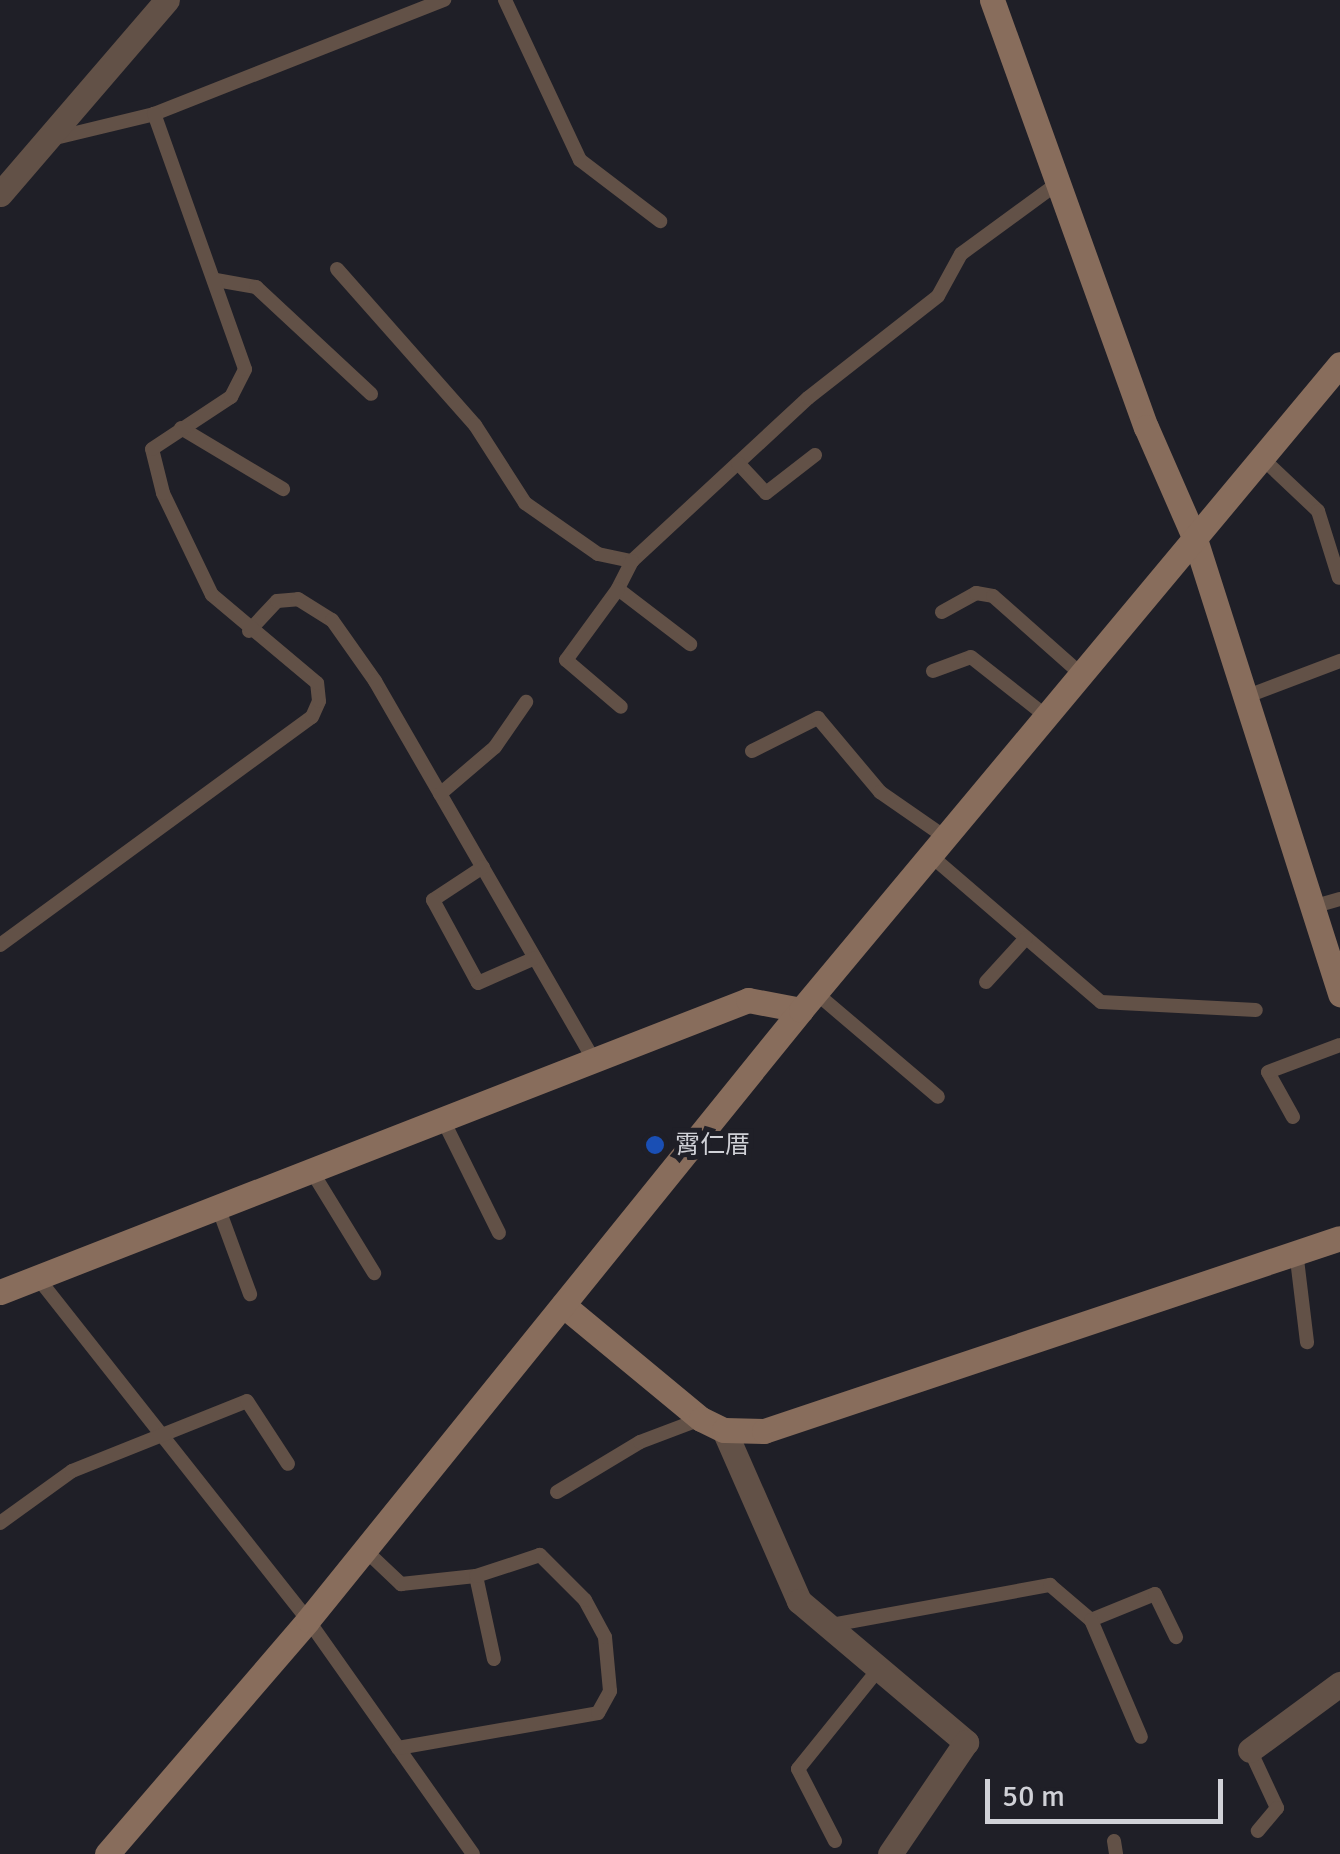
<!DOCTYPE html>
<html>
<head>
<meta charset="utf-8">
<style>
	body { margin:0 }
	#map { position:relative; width:1340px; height:1854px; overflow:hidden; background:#1f1f27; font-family:Signika,"Noto Sans TC",sans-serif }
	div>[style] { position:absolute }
	.lane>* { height:14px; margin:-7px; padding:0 7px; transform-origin:7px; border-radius:7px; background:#625147 }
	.street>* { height:25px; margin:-12.5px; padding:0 12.5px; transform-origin:12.5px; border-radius:12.5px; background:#625147 }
	.secondary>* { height:25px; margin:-12.5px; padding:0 12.5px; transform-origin:12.5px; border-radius:12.5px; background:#886d5c }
	.dots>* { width:28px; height:28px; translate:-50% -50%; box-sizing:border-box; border:5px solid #1f1f27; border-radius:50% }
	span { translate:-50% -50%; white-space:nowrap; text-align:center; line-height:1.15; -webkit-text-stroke:10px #1f1f27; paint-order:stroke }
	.poi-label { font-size:25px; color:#d0d1d7 }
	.left { translate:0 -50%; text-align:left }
	.scale { position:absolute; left:985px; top:1779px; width:238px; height:45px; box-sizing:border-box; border:5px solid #d0d1d7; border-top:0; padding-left:12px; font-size:30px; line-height:35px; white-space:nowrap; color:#d0d1d7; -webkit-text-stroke:8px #1f1f27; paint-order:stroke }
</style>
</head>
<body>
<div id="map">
	<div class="lane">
		<div style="left:505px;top:0;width:177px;rotate:64.9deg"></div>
		<div style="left:580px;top:160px;width:101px;rotate:37.3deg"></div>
		<div style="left:51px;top:139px;width:106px;rotate:-13.6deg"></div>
		<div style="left:154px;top:114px;width:312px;rotate:-21.5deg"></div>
		<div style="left:337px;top:269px;width:208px;rotate:48.5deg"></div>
		<div style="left:475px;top:425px;width:93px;rotate:57.3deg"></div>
		<div style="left:525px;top:503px;width:89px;rotate:34.9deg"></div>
		<div style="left:598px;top:554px;width:35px;rotate:12deg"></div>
		<div style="left:632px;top:561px;width:240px;rotate:-42.8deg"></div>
		<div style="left:808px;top:398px;width:165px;rotate:-38.1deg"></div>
		<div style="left:938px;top:296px;width:48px;rotate:-61.3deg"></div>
		<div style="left:961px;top:254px;width:120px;rotate:-36.2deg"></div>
		<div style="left:216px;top:280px;width:41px;rotate:9.9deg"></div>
		<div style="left:256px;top:287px;width:157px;rotate:42.9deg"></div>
		<div style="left:181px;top:428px;width:119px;rotate:30.9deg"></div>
		<div style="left:1262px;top:458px;width:77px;rotate:43.4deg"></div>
		<div style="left:1318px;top:511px;width:70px;rotate:72.6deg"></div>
		<div style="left:738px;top:463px;width:41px;rotate:47deg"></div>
		<div style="left:766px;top:493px;width:62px;rotate:-37.8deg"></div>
		<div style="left:632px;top:561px;width:31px;rotate:117deg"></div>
		<div style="left:618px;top:589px;width:91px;rotate:37.4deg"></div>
		<div style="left:618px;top:589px;width:88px;rotate:126.2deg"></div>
		<div style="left:566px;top:660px;width:72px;rotate:40.5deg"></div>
		<div style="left:942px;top:612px;width:39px;rotate:-29deg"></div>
		<div style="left:976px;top:593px;width:17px;rotate:10deg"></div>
		<div style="left:993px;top:596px;width:118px;rotate:41.6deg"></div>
		<div style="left:249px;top:631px;width:41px;rotate:-47deg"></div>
		<div style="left:277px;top:601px;width:21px;rotate:-5deg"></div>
		<div style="left:298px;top:599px;width:40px;rotate:32deg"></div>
		<div style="left:332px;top:620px;width:75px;rotate:54.8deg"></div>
		<div style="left:375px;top:681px;width:439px;rotate:60deg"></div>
		<div style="left:933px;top:671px;width:40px;rotate:-20.2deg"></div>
		<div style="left:971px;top:657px;width:95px;rotate:38.2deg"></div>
		<div style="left:1245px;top:697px;width:102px;rotate:-20.8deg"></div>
		<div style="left:752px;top:751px;width:74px;rotate:-26.6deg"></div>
		<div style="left:818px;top:718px;width:97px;rotate:50deg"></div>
		<div style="left:880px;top:792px;width:79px;rotate:34.7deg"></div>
		<div style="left:440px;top:794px;width:72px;rotate:-40.5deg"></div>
		<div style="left:495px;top:747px;width:55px;rotate:-55.4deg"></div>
		<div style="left:930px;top:855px;width:225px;rotate:40.7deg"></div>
		<div style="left:1101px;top:1002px;width:155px;rotate:3deg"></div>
		<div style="left:483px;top:867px;width:60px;rotate:146.6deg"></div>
		<div style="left:433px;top:900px;width:94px;rotate:61.5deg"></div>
		<div style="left:478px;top:983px;width:62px;rotate:-23.7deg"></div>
		<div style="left:1312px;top:907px;width:29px;rotate:-16deg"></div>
		<div style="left:0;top:945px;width:386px;rotate:-36.2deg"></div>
		<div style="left:312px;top:717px;width:17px;rotate:-66deg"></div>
		<div style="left:319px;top:701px;width:18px;rotate:-96deg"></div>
		<div style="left:317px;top:683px;width:137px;rotate:-140deg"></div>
		<div style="left:212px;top:595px;width:113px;rotate:-115.7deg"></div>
		<div style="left:163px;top:493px;width:45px;rotate:-104deg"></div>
		<div style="left:152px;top:449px;width:95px;rotate:-33.4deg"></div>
		<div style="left:231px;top:397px;width:31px;rotate:-63deg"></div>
		<div style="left:245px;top:369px;width:271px;rotate:-109.6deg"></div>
		<div style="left:986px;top:982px;width:59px;rotate:-47.7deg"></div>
		<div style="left:816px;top:993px;width:160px;rotate:40.4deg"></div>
		<div style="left:1293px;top:1117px;width:51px;rotate:-119.1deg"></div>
		<div style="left:1268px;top:1072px;width:77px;rotate:-20.6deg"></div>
		<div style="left:443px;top:1120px;width:126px;rotate:63.6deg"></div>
		<div style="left:311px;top:1170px;width:121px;rotate:58.5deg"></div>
		<div style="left:218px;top:1207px;width:93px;rotate:69.8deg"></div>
		<div style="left:1296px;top:1251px;width:92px;rotate:83.1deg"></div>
		<div style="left:37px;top:1277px;width:437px;rotate:51.7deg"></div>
		<div style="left:308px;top:1620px;width:286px;rotate:54.8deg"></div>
		<div style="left:557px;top:1492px;width:97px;rotate:-31.1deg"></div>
		<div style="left:640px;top:1442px;width:65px;rotate:-20.7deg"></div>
		<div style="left:0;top:1523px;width:89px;rotate:-35.8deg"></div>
		<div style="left:72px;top:1471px;width:188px;rotate:-21.8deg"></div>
		<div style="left:247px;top:1401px;width:75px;rotate:56.9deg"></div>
		<div style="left:365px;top:1550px;width:50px;rotate:43.4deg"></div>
		<div style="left:401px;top:1584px;width:75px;rotate:-6.1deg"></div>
		<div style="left:476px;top:1576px;width:85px;rotate:77.8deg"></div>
		<div style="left:1091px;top:1620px;width:69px;rotate:-22.1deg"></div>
		<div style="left:1155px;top:1594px;width:48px;rotate:64deg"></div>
		<div style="left:826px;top:1626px;width:228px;rotate:-10.4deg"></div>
		<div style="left:1050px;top:1585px;width:54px;rotate:40.5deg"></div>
		<div style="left:1091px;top:1620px;width:127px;rotate:66.9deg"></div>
		<div style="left:398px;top:1748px;width:203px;rotate:-9.9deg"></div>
		<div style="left:598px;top:1713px;width:25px;rotate:-61deg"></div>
		<div style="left:610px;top:1691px;width:54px;rotate:-95.3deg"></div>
		<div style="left:605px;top:1637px;width:42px;rotate:-118.4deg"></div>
		<div style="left:585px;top:1600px;width:64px;rotate:-135deg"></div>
		<div style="left:540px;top:1555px;width:67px;rotate:161.8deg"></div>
		<div style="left:1250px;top:1750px;width:64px;rotate:65deg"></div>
		<div style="left:1277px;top:1808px;width:30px;rotate:130deg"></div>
		<div style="left:835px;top:1841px;width:81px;rotate:-117.2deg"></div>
		<div style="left:798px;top:1769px;width:127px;rotate:-51.1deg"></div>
		<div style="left:1114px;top:1841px;width:13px;rotate:81deg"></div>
	</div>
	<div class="street">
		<div style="left:0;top:194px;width:256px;rotate:-49.3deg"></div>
		<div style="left:724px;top:1430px;width:187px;rotate:66.3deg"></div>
		<div style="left:799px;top:1601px;width:219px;rotate:40.2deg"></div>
		<div style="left:966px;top:1742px;width:135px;rotate:124.2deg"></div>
		<div style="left:1250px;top:1750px;width:112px;rotate:-36.3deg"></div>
	</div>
	<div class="secondary">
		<div style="left:992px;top:0;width:454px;rotate:70.2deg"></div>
		<div style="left:1146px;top:427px;width:122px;rotate:66.4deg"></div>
		<div style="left:1195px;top:539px;width:478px;rotate:72.3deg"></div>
		<div style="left:0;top:1292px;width:803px;rotate:-21.32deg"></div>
		<div style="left:748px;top:1000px;width:54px;rotate:10.7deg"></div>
		<div style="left:563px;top:1305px;width:179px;rotate:39.6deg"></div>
		<div style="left:701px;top:1419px;width:25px;rotate:26deg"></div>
		<div style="left:724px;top:1430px;width:40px;rotate:1.4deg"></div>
		<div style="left:764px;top:1431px;width:607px;rotate:-18.52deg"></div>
		<div style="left:107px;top:1854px;width:308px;rotate:-49.3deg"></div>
		<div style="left:308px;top:1620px;width:784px;rotate:-51.05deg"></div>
		<div style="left:801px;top:1010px;width:841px;rotate:-50.16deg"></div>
	</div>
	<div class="dots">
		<div style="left:655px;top:1145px;background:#1a4fb4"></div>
	</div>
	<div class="poi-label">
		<span class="left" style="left:675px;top:1145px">霄仁厝</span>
	</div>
	<div class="scale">50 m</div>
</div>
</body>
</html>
